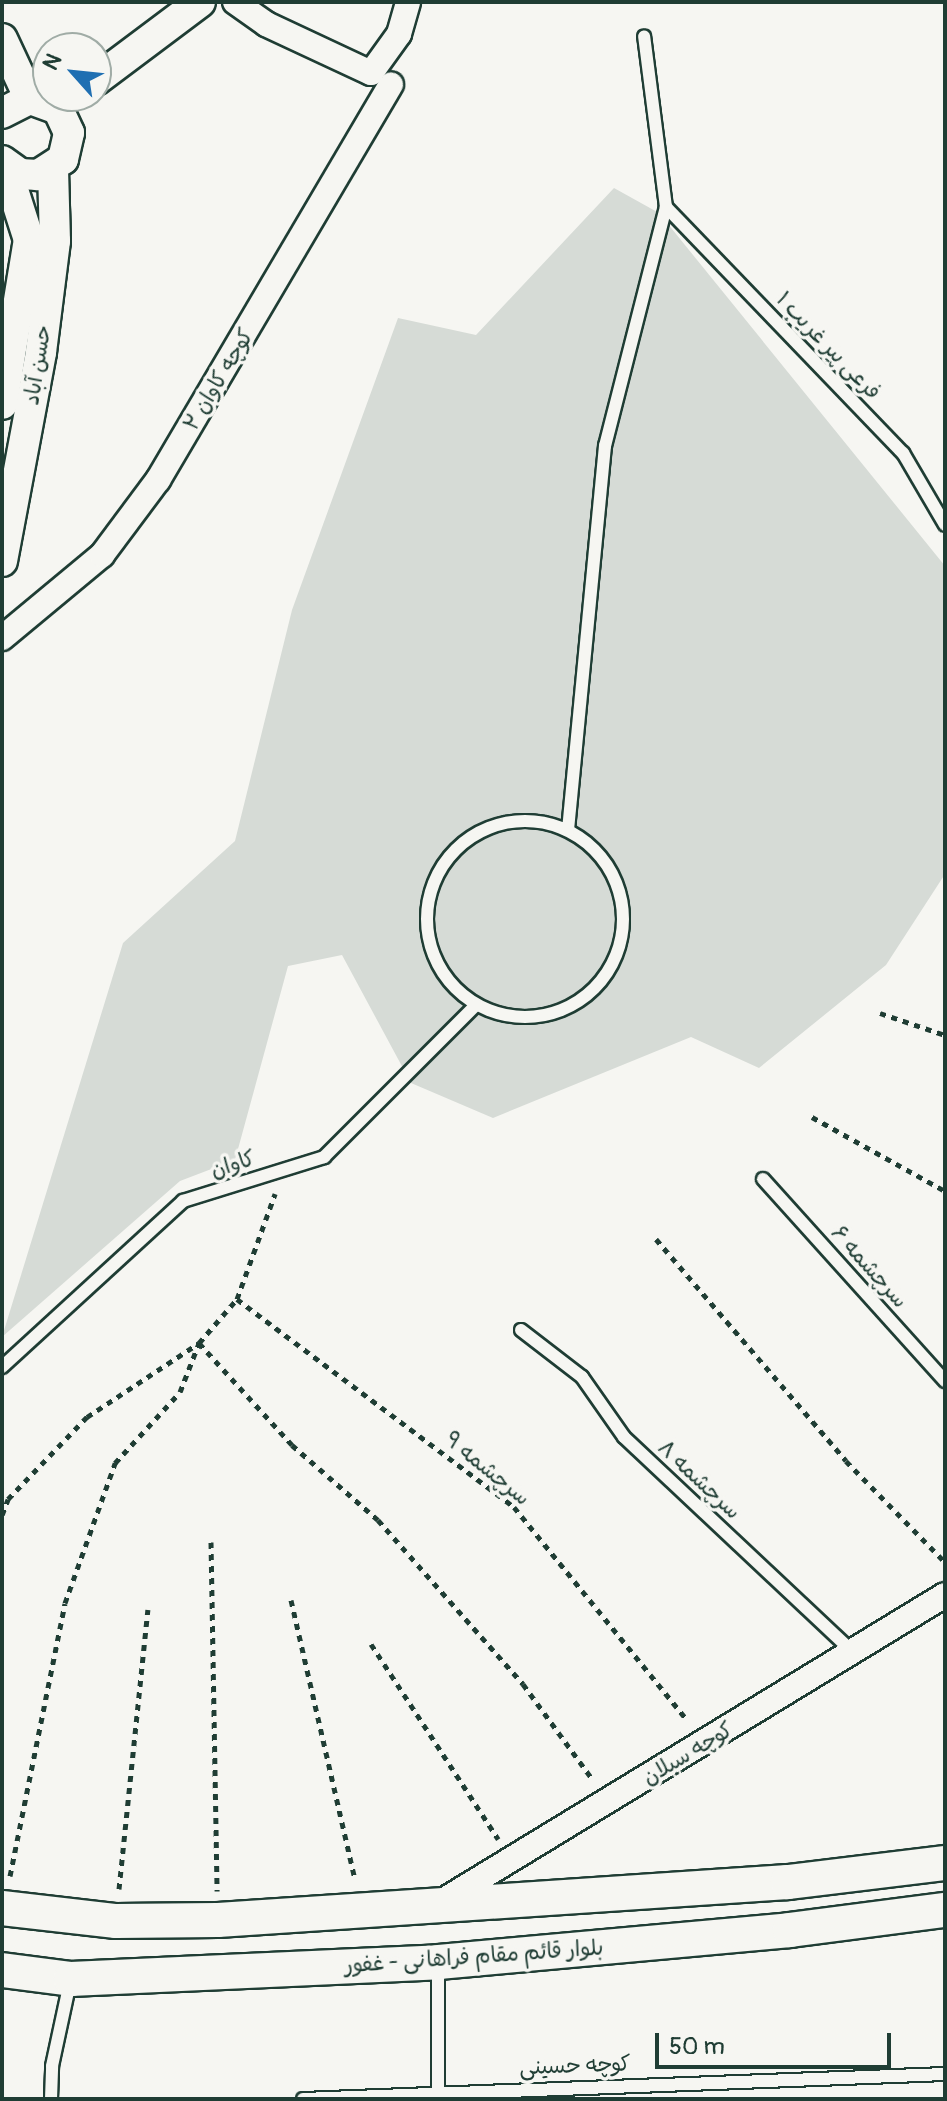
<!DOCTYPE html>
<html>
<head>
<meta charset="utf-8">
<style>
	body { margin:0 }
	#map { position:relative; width:947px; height:2101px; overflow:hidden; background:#f6f6f2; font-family:Pangolin,"Playpen Sans Arabic",sans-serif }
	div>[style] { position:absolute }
	.green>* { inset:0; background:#d6dbd6 }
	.path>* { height:5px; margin-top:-2.5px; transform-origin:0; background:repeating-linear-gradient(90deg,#1f3d34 0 6px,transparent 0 12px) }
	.roads { filter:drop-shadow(2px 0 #1f3d34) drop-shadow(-2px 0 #1f3d34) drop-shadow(0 2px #1f3d34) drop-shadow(0 -2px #1f3d34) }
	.service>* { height:12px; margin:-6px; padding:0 6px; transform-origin:6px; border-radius:6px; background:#f6f6f2 }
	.service>.ring { margin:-6px; padding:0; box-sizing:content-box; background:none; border:12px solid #f6f6f2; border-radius:50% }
	.minor>* { height:24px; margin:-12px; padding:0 12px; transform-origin:12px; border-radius:12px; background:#f6f6f2 }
	.tertiary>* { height:30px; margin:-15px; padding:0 15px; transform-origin:15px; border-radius:15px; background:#f6f6f2 }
	.secondary>* { height:34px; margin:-17px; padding:0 17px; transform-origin:17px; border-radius:17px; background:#f6f6f2 }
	span { translate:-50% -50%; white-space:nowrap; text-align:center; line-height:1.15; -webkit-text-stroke:7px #f6f6f2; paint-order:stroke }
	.street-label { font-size:22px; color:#1f3d34 }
	.frame { position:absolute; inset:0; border:4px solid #1f3d34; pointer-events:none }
	.north { position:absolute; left:32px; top:32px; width:80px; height:80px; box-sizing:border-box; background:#f6f6f2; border:2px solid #a0aca6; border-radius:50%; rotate:297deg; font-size:22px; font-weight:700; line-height:32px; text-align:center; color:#1f3d34 }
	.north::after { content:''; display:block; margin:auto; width:28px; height:36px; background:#1f6fb2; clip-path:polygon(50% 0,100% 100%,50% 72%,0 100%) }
	.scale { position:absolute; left:655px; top:2033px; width:236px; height:36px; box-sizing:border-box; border:4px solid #1f3d34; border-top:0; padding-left:10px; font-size:24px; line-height:28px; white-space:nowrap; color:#1f3d34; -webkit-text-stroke:6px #f6f6f2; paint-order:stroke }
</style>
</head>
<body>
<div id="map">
	<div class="green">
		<div style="clip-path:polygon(614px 188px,659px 213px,945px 566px,945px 874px,886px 965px,759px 1068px,691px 1037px,493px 1118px,411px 1083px,342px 955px,288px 966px,235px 1160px,180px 1181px,2px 1337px,123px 943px,235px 841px,292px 610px,398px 318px,476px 335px)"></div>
	</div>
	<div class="path">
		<div style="left:880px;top:1013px;width:69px;rotate:18.7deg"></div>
		<div style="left:812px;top:1117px;width:152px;rotate:29.1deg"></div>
		<div style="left:656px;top:1239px;width:292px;rotate:49.4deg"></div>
		<div style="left:846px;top:1461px;width:141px;rotate:45.6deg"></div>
		<div style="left:237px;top:1299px;width:346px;rotate:36.9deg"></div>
		<div style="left:514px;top:1507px;width:274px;rotate:50.9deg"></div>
		<div style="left:2px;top:1515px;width:17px;rotate:-69deg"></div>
		<div style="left:8px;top:1499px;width:114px;rotate:-46.1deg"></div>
		<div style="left:87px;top:1417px;width:134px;rotate:-33.5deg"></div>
		<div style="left:199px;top:1343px;width:58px;rotate:-49.2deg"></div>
		<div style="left:237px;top:1299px;width:112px;rotate:-70.1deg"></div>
		<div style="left:211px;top:1542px;width:349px;rotate:89deg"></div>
		<div style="left:291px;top:1600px;width:286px;rotate:77.1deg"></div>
		<div style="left:371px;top:1644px;width:233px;rotate:56.9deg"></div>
		<div style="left:10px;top:1876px;width:278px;rotate:-78.6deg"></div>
		<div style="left:65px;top:1603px;width:149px;rotate:-70.3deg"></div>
		<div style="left:115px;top:1463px;width:96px;rotate:-47.5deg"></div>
		<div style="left:180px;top:1392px;width:53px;rotate:-68.8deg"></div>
		<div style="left:199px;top:1343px;width:138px;rotate:47.6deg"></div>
		<div style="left:292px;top:1445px;width:114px;rotate:41.1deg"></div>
		<div style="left:378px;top:1520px;width:219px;rotate:48.5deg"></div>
		<div style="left:523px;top:1684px;width:119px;rotate:53.9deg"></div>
		<div style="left:119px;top:1889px;width:281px;rotate:-84.1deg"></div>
	</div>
	<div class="roads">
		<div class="service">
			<div style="left:666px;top:207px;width:342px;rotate:46.1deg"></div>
			<div style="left:903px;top:453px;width:83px;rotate:59.7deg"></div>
			<div class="ring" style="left:427px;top:821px;width:184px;height:184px"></div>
			<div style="left:568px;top:830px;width:386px;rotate:-84.5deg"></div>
			<div style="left:605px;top:446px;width:247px;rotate:-75.7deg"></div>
			<div style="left:666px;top:207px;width:172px;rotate:-97.3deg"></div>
			<div style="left:763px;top:1179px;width:272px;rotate:48deg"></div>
			<div style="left:521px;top:1330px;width:77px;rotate:37.6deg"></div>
			<div style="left:582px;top:1377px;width:73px;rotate:55deg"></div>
			<div style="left:624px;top:1437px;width:314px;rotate:43.2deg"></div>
			<div style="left:2px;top:1367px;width:246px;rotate:-42.5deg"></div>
			<div style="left:183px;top:1201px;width:148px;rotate:-17.3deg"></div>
			<div style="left:324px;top:1157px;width:215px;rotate:-45deg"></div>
			<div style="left:51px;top:2099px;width:33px;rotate:-88deg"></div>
			<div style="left:52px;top:2066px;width:86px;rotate:-77.9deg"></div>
			<div style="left:303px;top:2099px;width:642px;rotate:-2.23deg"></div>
			<div style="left:438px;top:2099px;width:134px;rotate:-90deg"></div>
		</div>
		<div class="minor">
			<div style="left:235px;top:2px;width:38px;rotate:35deg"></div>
			<div style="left:266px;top:24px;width:116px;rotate:25deg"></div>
			<div style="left:371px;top:73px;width:48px;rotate:-54.3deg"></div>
			<div style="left:399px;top:34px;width:33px;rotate:-74deg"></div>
			<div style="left:2px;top:638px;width:130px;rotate:-39.7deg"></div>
			<div style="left:102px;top:555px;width:94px;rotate:-53.3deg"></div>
			<div style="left:158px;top:480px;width:459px;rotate:-59.5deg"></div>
			<div style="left:441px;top:1902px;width:590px;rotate:-31.35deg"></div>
		</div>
		<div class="tertiary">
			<div style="left:2px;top:39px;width:66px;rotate:65deg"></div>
			<div style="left:96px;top:80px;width:130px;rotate:-36.9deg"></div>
			<div style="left:2px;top:113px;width:31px;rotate:-27deg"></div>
			<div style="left:30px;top:99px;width:30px;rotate:20deg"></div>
			<div style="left:58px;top:109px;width:26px;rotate:65deg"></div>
			<div style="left:69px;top:133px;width:27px;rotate:103deg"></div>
			<div style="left:63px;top:159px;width:30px;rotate:147deg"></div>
			<div style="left:38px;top:175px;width:18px;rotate:-177deg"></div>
			<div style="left:20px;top:174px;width:22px;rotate:-144deg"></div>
			<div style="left:2px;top:404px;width:166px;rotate:-80.7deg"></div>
			<div style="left:29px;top:240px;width:79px;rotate:-107.7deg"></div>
			<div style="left:2px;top:561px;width:213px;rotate:-79.4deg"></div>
			<div style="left:41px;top:352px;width:112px;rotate:-82.8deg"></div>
			<div style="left:55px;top:241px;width:73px;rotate:-91.6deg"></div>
		</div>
		<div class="secondary">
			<div style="left:2px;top:1908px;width:115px;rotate:6.5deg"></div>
			<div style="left:116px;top:1921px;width:102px;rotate:-0.6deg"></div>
			<div style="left:218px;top:1920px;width:571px;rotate:-3.81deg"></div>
			<div style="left:788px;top:1882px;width:158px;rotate:-6.9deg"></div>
			<div style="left:2px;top:1970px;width:70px;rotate:7.4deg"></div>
			<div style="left:71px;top:1979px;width:368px;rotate:-2.6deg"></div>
			<div style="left:439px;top:1962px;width:352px;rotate:-5.2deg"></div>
			<div style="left:790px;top:1930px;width:156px;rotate:-7.4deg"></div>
		</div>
	</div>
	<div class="street-label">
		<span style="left:828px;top:346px;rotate:46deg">فرعی پیر غریب ۱</span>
		<span style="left:38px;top:365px;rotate:-81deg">حسن آباد</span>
		<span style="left:219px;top:380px;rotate:-59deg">کوچه کاوان ۲</span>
		<span style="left:233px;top:1165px;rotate:-18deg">کاوان</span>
		<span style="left:869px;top:1267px;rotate:48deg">سرچشمه ۶</span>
		<span style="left:487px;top:1469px;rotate:39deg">سرچشمه ۹</span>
		<span style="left:699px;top:1480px;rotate:43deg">سرچشمه ۸</span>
		<span style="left:688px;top:1754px;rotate:-31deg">کوچه سبلان</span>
		<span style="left:474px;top:1957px;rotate:-4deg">بلوار قائم مقام فراهانی - غفور</span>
		<span style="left:575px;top:2066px;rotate:-2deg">کوچه حسینی</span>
	</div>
	<div class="frame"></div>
	<div class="north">N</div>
	<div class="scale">50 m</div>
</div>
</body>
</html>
